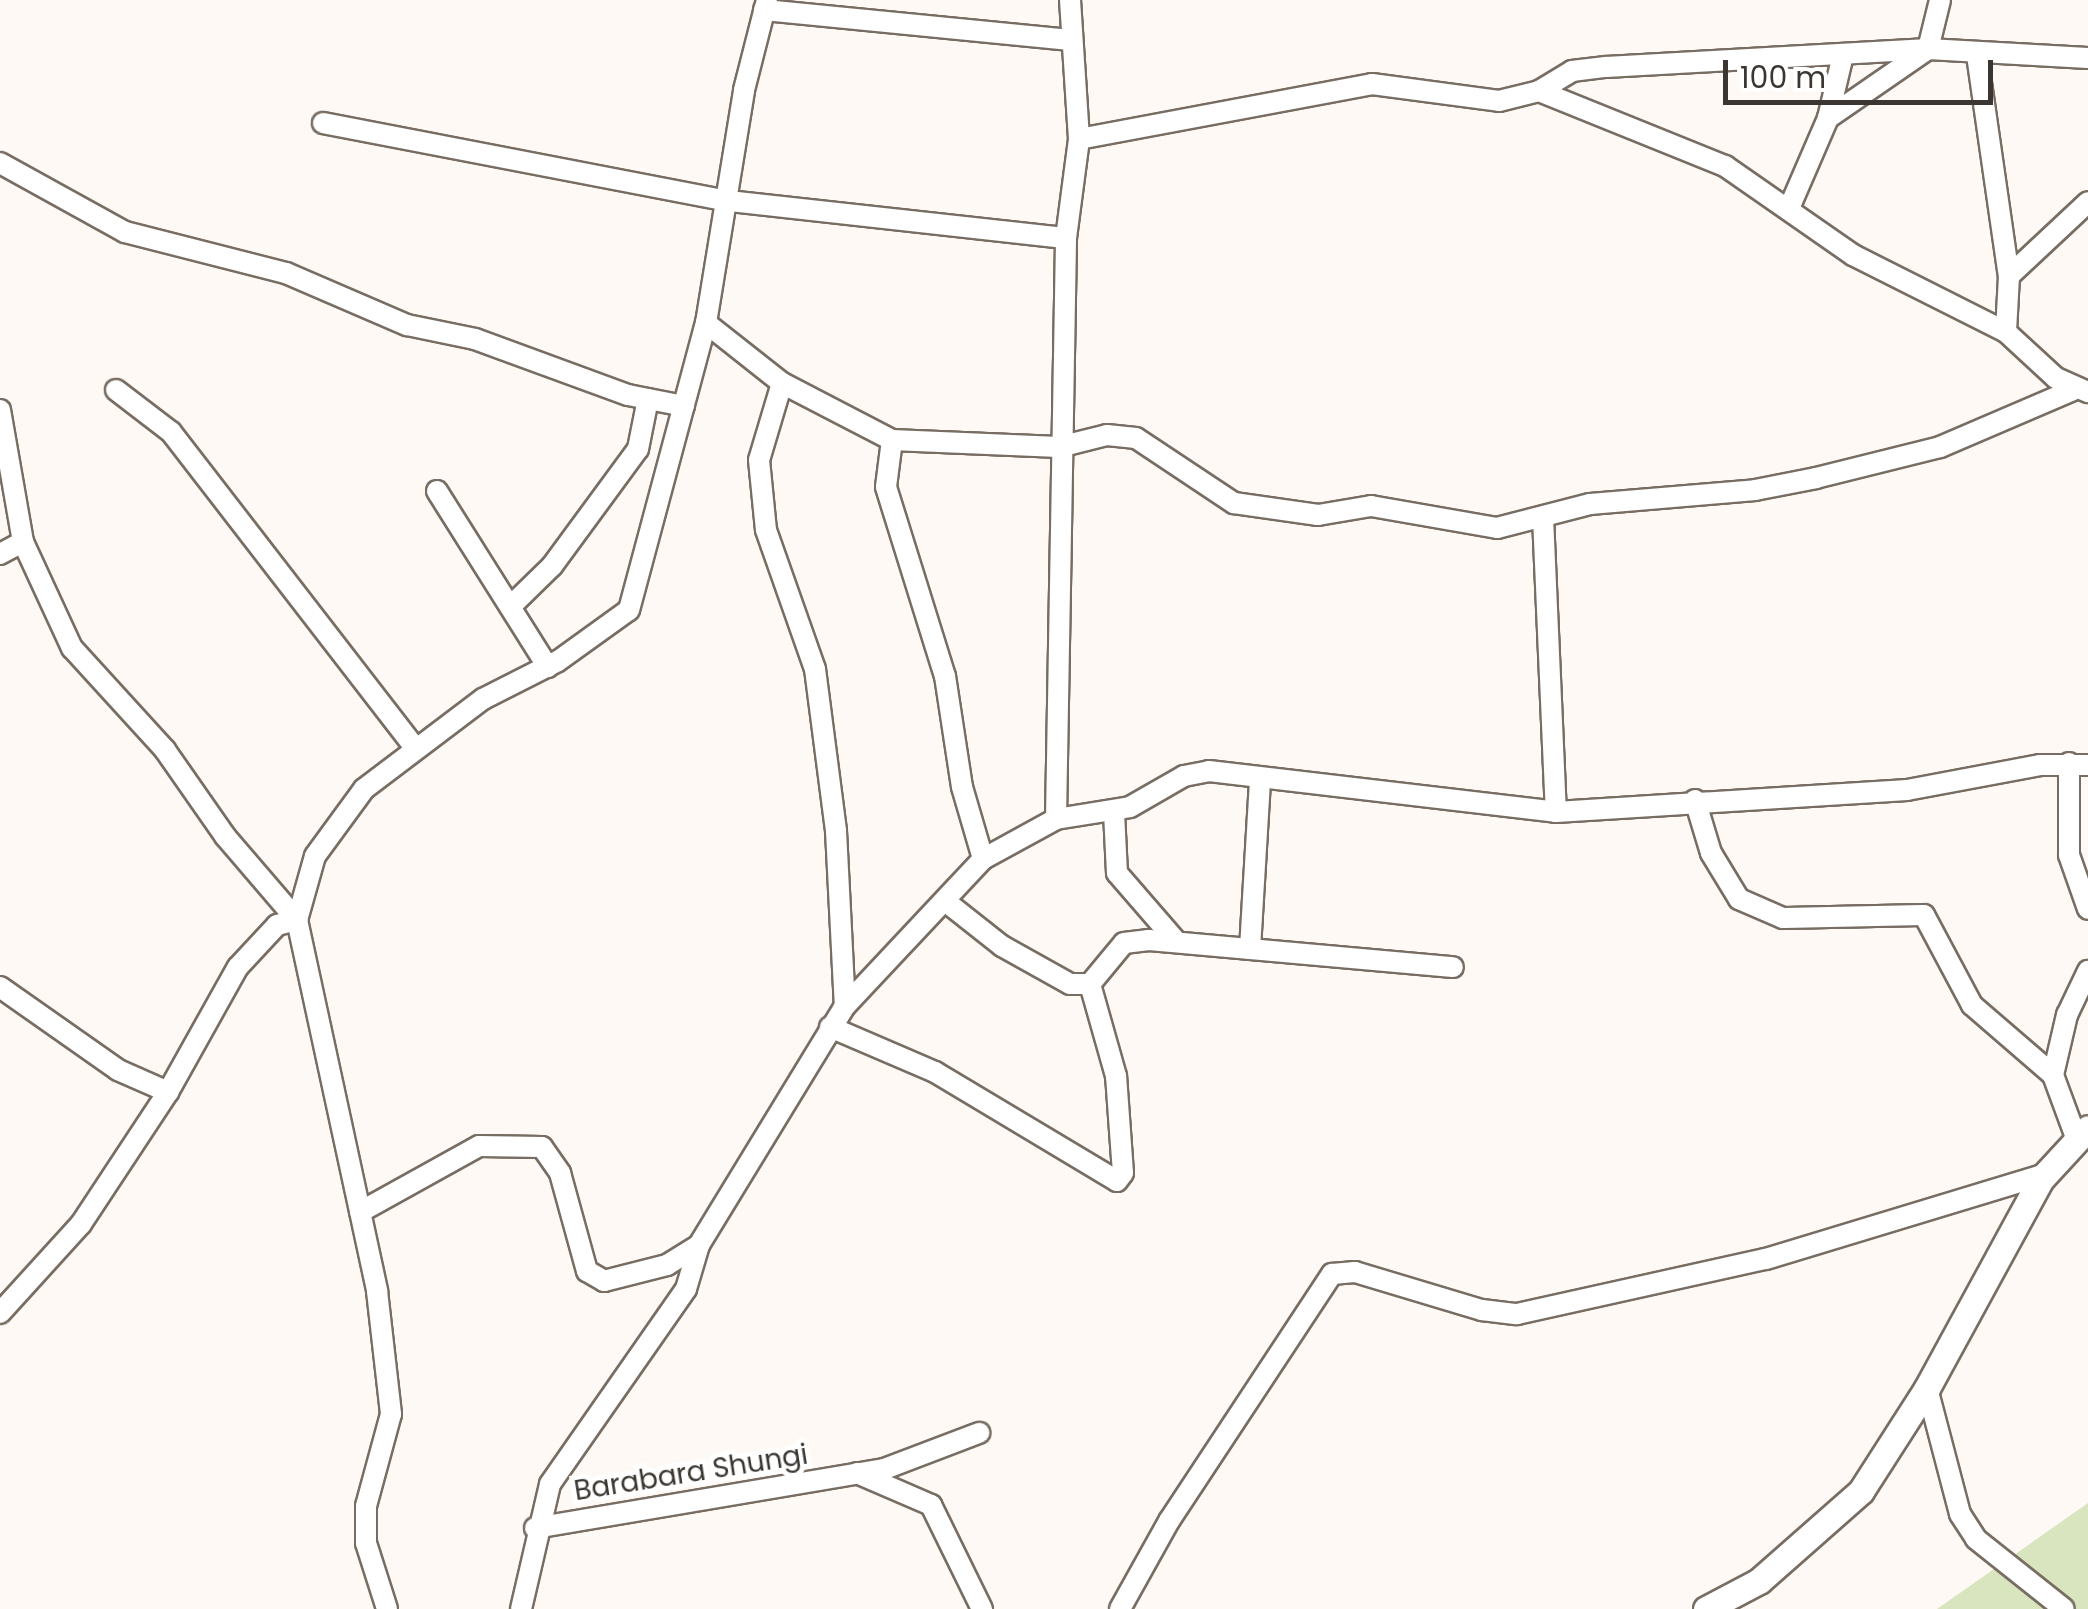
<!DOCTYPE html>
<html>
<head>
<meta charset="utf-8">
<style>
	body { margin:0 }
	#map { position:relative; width:2088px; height:1609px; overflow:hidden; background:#fef9f5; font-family:Poppins,sans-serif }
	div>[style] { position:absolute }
	.green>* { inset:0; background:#d8e5be }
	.roads { filter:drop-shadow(2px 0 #786d63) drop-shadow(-2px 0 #786d63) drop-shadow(0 2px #786d63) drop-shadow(0 -2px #786d63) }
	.minor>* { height:20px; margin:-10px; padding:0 10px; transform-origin:10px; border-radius:10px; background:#fff }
	.tertiary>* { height:25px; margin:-12.5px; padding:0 12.5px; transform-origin:12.5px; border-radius:12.5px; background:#fff }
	span { translate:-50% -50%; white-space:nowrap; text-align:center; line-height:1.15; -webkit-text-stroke:10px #fff; paint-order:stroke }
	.street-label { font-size:28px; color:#3b3631 }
	.scale { position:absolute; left:1723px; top:60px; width:270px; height:45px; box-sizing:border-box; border:5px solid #3b3631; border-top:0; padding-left:12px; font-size:30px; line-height:35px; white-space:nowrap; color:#3b3631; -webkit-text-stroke:8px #fff; paint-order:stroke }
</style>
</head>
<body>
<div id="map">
	<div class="green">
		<div style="clip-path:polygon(2088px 1503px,2088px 1609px,1937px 1609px)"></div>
	</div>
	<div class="roads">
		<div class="minor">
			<div style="left:764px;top:10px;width:308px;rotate:5.6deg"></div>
			<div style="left:1977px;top:55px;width:223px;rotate:81.8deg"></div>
			<div style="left:2009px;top:276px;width:56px;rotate:93.1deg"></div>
			<div style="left:1539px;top:91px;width:201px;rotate:22deg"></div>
			<div style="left:1725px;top:166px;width:156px;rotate:34.8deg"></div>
			<div style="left:1853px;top:255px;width:171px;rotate:26.7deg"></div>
			<div style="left:2006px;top:332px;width:68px;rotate:42.6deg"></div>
			<div style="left:2056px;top:378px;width:35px;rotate:24deg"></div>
			<div style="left:1828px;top:118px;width:121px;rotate:-34.6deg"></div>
			<div style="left:1928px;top:49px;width:50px;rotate:-76.2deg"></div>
			<div style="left:323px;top:123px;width:413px;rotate:10.9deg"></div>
			<div style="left:729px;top:201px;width:339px;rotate:6.3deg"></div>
			<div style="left:1079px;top:139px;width:298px;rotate:-10.6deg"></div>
			<div style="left:1372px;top:84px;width:128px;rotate:7.6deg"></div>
			<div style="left:1499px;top:101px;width:41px;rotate:-14deg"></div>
			<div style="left:1539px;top:91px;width:39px;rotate:-31deg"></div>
			<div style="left:1572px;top:71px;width:34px;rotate:-7deg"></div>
			<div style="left:1606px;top:67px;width:323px;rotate:-3.2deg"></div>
			<div style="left:1928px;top:49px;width:160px;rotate:3.2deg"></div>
			<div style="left:0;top:163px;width:143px;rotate:28.9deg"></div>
			<div style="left:125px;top:232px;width:166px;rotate:14.3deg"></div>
			<div style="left:286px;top:273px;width:132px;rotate:23.3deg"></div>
			<div style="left:407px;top:325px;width:69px;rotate:11.6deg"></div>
			<div style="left:475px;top:339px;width:163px;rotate:20.1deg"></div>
			<div style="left:628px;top:395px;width:57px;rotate:11.1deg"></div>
			<div style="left:1790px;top:206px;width:96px;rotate:-66.6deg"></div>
			<div style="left:1828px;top:118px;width:65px;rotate:-76.6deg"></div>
			<div style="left:2009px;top:276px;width:108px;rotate:-43.1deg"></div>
			<div style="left:706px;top:323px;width:97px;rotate:38.3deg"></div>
			<div style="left:782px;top:383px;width:124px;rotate:27.4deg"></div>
			<div style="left:892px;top:440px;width:167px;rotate:2.4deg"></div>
			<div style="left:1059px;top:447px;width:49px;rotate:-14deg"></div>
			<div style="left:1107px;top:435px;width:29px;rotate:6deg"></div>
			<div style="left:1136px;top:438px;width:118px;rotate:33.6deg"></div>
			<div style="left:1234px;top:503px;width:85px;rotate:8.1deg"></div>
			<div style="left:1318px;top:515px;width:54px;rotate:-9.6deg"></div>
			<div style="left:1371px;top:506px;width:128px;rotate:9.9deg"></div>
			<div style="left:1497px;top:528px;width:96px;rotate:-14.5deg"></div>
			<div style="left:1590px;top:504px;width:166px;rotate:-4.8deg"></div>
			<div style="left:1755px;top:490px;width:62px;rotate:-11.1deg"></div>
			<div style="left:1816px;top:478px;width:128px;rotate:-14deg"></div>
			<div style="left:1940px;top:447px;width:145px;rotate:-23.2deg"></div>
			<div style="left:782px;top:383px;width:80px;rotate:106.6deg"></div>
			<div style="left:759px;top:460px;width:70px;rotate:84.3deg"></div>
			<div style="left:766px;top:530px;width:147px;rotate:70.6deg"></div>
			<div style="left:815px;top:669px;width:163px;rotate:82.6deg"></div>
			<div style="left:836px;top:831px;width:175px;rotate:87.1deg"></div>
			<div style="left:116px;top:390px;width:69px;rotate:37.4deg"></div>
			<div style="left:171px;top:432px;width:399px;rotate:52.3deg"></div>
			<div style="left:0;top:410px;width:134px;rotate:80.1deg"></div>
			<div style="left:23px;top:542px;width:117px;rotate:65.2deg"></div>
			<div style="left:72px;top:648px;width:138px;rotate:47.6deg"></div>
			<div style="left:165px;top:750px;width:105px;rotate:55.1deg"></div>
			<div style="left:225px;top:836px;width:111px;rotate:49.4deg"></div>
			<div style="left:297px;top:920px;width:380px;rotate:77.8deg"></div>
			<div style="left:377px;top:1291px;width:124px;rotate:83.5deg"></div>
			<div style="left:391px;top:1414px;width:95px;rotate:105.2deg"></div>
			<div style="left:366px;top:1506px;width:37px;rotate:90deg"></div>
			<div style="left:366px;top:1543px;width:69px;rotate:72.3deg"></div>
			<div style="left:892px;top:440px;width:47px;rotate:97.3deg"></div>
			<div style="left:886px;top:487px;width:198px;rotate:72.7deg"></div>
			<div style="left:945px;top:676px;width:112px;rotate:81.3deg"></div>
			<div style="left:962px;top:787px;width:75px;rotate:73.7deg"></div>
			<div style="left:437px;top:491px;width:208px;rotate:57.8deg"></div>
			<div style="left:1543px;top:517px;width:295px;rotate:87.5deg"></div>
			<div style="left:0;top:554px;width:26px;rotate:-28deg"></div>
			<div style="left:512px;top:605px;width:56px;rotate:-44.3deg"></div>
			<div style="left:552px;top:566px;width:145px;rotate:-53.7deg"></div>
			<div style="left:638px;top:449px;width:51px;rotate:-78.7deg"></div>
			<div style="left:2069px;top:763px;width:92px;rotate:90deg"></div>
			<div style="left:2069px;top:855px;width:57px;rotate:70.6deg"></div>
			<div style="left:1695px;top:800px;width:55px;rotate:73.2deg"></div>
			<div style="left:1711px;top:853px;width:54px;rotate:58.7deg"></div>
			<div style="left:1739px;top:899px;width:48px;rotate:23.4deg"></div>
			<div style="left:1783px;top:918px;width:141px;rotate:-1.2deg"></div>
			<div style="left:1924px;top:915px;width:102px;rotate:61.9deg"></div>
			<div style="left:1972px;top:1005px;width:107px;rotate:40.8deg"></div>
			<div style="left:1114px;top:812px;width:61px;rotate:87.2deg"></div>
			<div style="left:1117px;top:873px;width:90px;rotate:49.1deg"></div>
			<div style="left:1056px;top:819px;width:581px;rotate:-89.01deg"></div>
			<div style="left:1066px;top:238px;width:100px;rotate:-82.5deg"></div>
			<div style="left:1079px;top:139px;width:139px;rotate:-93.7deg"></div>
			<div style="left:945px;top:901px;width:73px;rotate:38.3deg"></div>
			<div style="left:1002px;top:946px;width:78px;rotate:29.2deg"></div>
			<div style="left:1070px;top:984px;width:20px"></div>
			<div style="left:1090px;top:984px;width:53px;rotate:-50.3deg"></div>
			<div style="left:1124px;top:943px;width:25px;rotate:-7deg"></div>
			<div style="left:1149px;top:940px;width:305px;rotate:5.1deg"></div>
			<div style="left:1250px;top:949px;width:170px;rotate:-86.6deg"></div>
			<div style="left:0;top:987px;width:144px;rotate:35.1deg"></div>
			<div style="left:118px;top:1070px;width:55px;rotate:23.7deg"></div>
			<div style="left:830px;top:1027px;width:114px;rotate:23.2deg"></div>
			<div style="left:935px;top:1072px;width:212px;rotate:30.9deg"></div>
			<div style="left:1117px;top:1181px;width:10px;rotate:-53deg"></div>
			<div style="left:1123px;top:1173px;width:97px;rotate:-94.1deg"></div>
			<div style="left:1116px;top:1076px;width:96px;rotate:-105.8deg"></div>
			<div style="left:2077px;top:1140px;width:69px;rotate:-110.3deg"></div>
			<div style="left:2053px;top:1075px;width:62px;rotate:-76.9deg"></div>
			<div style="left:2067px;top:1015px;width:49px;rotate:-64.5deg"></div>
			<div style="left:360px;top:1212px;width:136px;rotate:-29deg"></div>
			<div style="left:479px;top:1146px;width:63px;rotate:0.9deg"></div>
			<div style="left:542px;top:1147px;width:32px;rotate:55deg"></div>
			<div style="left:560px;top:1173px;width:102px;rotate:74.6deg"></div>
			<div style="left:587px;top:1271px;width:20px;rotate:30deg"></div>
			<div style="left:604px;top:1281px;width:65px;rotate:-14.3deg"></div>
			<div style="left:667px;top:1265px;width:38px;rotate:-32deg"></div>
			<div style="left:699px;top:1245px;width:280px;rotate:-58.6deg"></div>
			<div style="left:845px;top:1006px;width:202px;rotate:-46.8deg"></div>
			<div style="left:983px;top:859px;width:83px;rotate:-28.7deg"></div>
			<div style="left:1056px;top:819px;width:75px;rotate:-9.2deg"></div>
			<div style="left:1130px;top:807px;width:62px;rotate:-29.9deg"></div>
			<div style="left:1184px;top:776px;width:25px;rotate:-11deg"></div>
			<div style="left:1209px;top:771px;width:349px;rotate:6.7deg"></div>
			<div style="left:1556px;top:812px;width:352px;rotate:-3.6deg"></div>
			<div style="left:1907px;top:790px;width:135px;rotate:-10.6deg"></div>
			<div style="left:2040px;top:765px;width:48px"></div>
			<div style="left:0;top:1313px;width:120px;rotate:-47.7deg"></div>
			<div style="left:81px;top:1224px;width:158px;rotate:-56.6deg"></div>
			<div style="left:168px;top:1092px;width:143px;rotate:-60.8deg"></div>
			<div style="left:238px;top:967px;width:57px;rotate:-47.1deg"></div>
			<div style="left:277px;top:925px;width:21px;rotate:-14deg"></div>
			<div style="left:297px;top:920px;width:66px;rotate:-74.3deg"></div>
			<div style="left:315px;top:856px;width:83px;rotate:-53.8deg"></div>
			<div style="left:364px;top:789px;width:149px;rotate:-37.1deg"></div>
			<div style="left:483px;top:699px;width:84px;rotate:-26.9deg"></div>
			<div style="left:558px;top:661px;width:87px;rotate:-35.7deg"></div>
			<div style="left:629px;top:610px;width:297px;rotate:-75deg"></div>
			<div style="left:706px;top:323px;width:236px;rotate:-80.7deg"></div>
			<div style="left:744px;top:90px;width:93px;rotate:-75.7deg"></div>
			<div style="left:1927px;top:1388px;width:130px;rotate:75.3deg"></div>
			<div style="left:1960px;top:1514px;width:30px;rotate:57deg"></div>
			<div style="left:1976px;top:1539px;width:112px;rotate:38.5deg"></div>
			<div style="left:857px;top:1473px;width:81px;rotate:23.4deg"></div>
			<div style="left:931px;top:1505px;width:116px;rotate:63.9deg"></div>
			<div style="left:535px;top:1528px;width:354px;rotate:-9.6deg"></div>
			<div style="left:884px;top:1469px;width:102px;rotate:-20.8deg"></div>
			<div style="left:521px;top:1609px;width:128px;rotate:-76.9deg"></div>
			<div style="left:550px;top:1484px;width:238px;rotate:-55.1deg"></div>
			<div style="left:686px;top:1289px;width:46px;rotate:-73.5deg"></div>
			<div style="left:1120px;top:1609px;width:101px;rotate:-60.9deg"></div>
			<div style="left:1169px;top:1521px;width:296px;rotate:-56.6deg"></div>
			<div style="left:1332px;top:1274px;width:23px;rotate:-5deg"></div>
			<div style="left:1355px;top:1272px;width:133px;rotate:16.7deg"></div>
			<div style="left:1482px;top:1310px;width:35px;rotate:7deg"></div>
			<div style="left:1517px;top:1314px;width:255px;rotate:-12.5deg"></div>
			<div style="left:1766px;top:1259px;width:289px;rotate:-16.9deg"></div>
		</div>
		<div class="tertiary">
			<div style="left:1706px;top:1609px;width:60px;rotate:-27.8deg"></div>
			<div style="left:1759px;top:1581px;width:136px;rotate:-41.4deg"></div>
			<div style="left:1861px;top:1491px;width:122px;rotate:-57.3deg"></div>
			<div style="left:1927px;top:1388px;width:238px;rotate:-61.4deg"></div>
			<div style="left:2041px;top:1179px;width:69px;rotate:-47.3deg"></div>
		</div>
	</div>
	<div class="street-label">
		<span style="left:691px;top:1473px;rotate:-9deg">Barabara Shungi</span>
	</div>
	<div class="scale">100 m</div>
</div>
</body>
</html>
